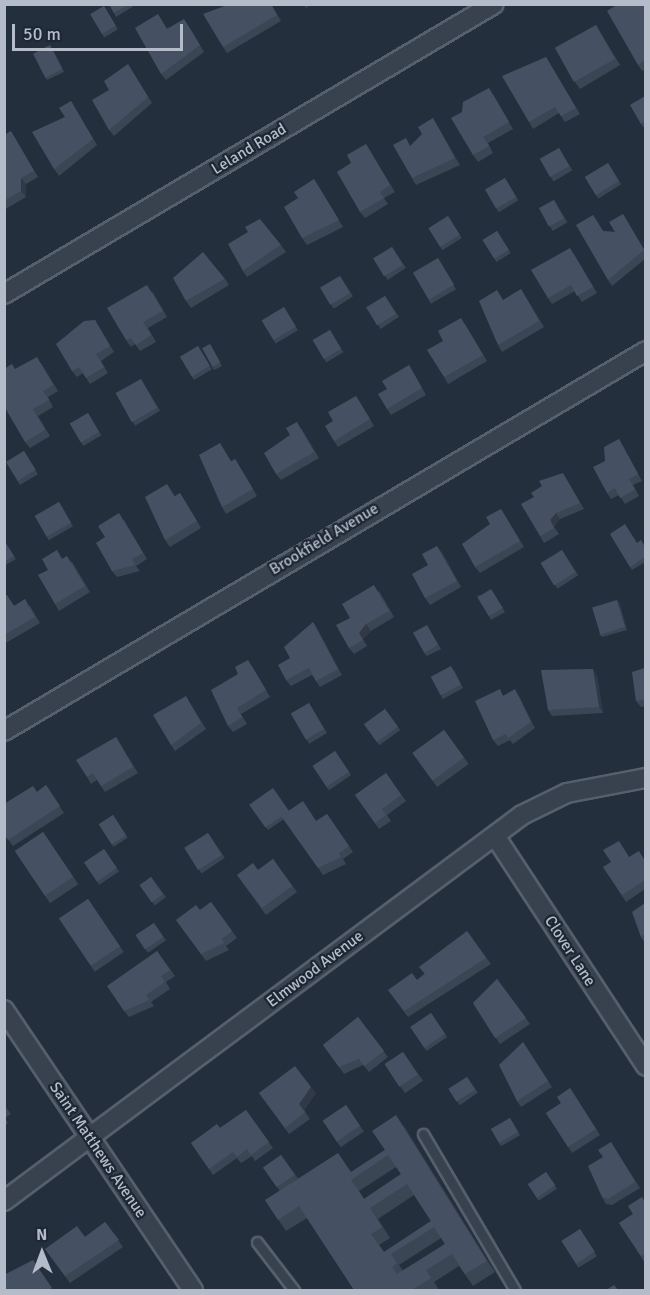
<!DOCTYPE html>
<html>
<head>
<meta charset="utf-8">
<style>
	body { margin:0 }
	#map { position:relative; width:650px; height:1295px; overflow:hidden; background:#242f3e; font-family:Signika,sans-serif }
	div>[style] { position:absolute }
	.roads { filter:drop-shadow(2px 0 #565f6c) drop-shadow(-2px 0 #565f6c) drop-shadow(0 2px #565f6c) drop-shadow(0 -2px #565f6c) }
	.service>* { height:9px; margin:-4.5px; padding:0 4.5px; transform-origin:4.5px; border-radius:4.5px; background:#38414e }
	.minor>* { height:18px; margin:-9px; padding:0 9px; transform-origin:9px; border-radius:9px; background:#38414e }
	.wall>* { inset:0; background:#3b4654; transform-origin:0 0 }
	.shaded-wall>* { inset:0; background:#303945 }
	.building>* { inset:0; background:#455162; transform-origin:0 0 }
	span { translate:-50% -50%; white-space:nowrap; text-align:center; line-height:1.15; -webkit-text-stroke:4.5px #1d2633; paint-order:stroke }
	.street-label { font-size:16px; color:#b4bcc9 }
	.frame { position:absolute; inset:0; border:6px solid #b4bcc9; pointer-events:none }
	.north { position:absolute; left:12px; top:1223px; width:60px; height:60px; -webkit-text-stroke:4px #1d2633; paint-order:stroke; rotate:359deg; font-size:16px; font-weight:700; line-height:24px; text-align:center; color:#b4bcc9 }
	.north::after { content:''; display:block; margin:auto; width:21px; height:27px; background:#b4bcc9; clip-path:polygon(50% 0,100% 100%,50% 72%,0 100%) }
	.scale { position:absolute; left:12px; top:24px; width:171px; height:27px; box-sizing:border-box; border:3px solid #b4bcc9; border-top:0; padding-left:8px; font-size:18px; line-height:21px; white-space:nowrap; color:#b4bcc9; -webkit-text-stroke:4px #1d2633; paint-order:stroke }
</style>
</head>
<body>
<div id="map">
	<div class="roads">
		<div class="service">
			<div style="left:423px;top:1134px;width:181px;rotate:59.5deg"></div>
			<div style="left:257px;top:1242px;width:61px;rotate:52.4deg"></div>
		</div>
		<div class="minor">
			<div style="left:4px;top:294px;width:569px;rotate:-30.62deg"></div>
			<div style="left:4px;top:731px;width:746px;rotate:-30.62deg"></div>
			<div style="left:495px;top:836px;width:275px;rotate:56.7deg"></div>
			<div style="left:4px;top:1010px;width:338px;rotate:56deg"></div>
			<div style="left:4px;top:1201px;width:646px;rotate:-36.69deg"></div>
			<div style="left:522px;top:815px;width:50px;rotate:-26.1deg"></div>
			<div style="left:567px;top:793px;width:80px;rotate:-10.8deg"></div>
		</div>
	</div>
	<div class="wall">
		<div style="clip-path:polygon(109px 4px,137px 4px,116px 17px)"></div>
		<div style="clip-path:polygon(271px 4px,281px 21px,227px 53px,223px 47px)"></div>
		<div style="clip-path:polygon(303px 4px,311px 4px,306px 8px)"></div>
		<div style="clip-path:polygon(645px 4px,645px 69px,642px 71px,638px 65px)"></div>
		<div style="left:104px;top:6px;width:27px;height:16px;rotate:59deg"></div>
		<div style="clip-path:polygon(188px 25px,204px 52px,166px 80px,161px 74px,167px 28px)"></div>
		<div style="clip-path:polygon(596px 25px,620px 65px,580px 89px,575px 82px)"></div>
		<div style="clip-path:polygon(52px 48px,64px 72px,47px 80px,45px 77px)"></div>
		<div style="clip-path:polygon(546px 57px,580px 114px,565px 122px,559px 113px,533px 129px,529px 122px)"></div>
		<div style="clip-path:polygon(128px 64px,152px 103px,114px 136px,109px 130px,109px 90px)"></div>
		<div style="clip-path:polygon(493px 94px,513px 129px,488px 143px,493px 153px,478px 162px,473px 155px,462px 112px)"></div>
		<div style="clip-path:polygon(645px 96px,645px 126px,643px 127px,641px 124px)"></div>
		<div style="clip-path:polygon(71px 101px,97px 145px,59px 176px,54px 169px,65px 117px)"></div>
		<div style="clip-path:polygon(437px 125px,460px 165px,416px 185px,412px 178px,411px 146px)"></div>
		<div style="clip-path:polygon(4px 135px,15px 138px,38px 177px,26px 184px,26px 197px,4px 210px)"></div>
		<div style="clip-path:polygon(366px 144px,395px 192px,384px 198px,388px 204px,365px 218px,360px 212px,351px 163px)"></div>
		<div style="left:559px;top:148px;width:26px;height:22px;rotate:59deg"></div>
		<div style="left:608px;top:163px;width:25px;height:27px;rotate:58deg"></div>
		<div style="left:505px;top:178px;width:26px;height:23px;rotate:59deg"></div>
		<div style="clip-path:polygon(314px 179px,343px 227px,307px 245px,302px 238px,298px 198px)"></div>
		<div style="left:554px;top:200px;width:26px;height:17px;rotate:59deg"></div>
		<div style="clip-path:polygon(623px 214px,645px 251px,645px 259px,612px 286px,608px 280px,593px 215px,603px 231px,615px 232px)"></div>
		<div style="left:448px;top:216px;width:26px;height:23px;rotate:58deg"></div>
		<div style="left:497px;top:231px;width:26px;height:17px;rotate:58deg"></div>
		<div style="clip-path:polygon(281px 245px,286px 252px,247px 277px,243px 271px)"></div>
		<div style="left:392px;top:247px;width:25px;height:22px;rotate:56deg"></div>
		<div style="clip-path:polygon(574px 254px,597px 293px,582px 302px,575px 291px,552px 304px,548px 298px)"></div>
		<div style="left:438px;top:258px;width:36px;height:29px;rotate:60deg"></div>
		<div style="left:340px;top:276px;width:24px;height:23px;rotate:57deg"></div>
		<div style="clip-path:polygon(225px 279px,229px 285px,191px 308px,186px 301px)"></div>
		<div style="clip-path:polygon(521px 289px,544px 327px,502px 352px,498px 345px)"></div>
		<div style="clip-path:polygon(152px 291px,167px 317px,148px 328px,156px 342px,140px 351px,135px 344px,131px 347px,126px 340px)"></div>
		<div style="left:385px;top:296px;width:25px;height:22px;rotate:56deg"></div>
		<div style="left:284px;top:307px;width:27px;height:26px;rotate:59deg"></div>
		<div style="clip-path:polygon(95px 320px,114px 352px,101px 361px,108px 373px,90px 384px,83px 373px,77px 377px,72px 371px)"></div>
		<div style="clip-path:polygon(465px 324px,487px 361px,448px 384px,444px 377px,443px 341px)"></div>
		<div style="left:330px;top:330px;width:26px;height:20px;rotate:59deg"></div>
		<div style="clip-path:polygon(210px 344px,222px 366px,214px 370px,212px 367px)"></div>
		<div style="left:198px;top:346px;width:27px;height:21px;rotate:59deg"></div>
		<div style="clip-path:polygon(41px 363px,58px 391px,48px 397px,53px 407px,38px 416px,50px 436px,30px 448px,25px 442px,16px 369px)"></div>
		<div style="clip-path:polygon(409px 365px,426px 395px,391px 415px,387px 409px,387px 389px)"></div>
		<div style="left:141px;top:379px;width:37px;height:29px;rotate:59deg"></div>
		<div style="clip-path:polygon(356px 396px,374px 426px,338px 447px,334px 441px)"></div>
		<div style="left:88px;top:413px;width:26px;height:21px;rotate:59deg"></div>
		<div style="clip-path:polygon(301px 428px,319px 458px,281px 480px,276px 474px)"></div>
		<div style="clip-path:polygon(619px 439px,623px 446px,642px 481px,633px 485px,639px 496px,625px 504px,619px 495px,611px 499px,607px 493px,605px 461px)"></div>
		<div style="clip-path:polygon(220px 443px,231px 461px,235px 459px,257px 496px,226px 514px,222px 507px)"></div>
		<div style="left:24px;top:451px;width:27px;height:21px;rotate:59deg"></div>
		<div style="clip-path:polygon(567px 480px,584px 509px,560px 519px,554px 527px,559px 534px,544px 543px,540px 536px,534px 497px)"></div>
		<div style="clip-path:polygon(167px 484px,175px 496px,180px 493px,201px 528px,170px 547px,165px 540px)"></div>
		<div style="left:59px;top:502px;width:28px;height:28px;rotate:60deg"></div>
		<div style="clip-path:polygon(501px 509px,524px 547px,480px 573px,475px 567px,490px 524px)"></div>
		<div style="clip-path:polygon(124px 520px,147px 559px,136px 566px,140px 571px,117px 577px,112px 571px,105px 537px)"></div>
		<div style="clip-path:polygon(610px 534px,637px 543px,645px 547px,645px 562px,632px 570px)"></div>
		<div style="clip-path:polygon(4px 540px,16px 559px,4px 566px)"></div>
		<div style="left:562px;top:550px;width:30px;height:25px;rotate:57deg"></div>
		<div style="clip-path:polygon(442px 552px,461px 587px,430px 605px,425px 598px,428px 565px)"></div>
		<div style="clip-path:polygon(62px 559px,72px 562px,90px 592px,59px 611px,55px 604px,48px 570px)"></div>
		<div style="clip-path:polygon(379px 591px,394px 617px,371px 631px,363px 639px,367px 646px,354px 654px,349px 648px,350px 618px)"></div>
		<div style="clip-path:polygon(493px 592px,505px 612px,491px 620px,477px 596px)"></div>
		<div style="clip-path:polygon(4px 596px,15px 606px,30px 606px,40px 623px,4px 644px)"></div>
		<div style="clip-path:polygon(620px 604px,627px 630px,602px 637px,599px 634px)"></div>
		<div style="clip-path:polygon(313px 622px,317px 628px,342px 675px,320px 687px,312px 675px,291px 686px,286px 680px,290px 658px)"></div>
		<div style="clip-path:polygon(429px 629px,441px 649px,427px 656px,424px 653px)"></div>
		<div style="clip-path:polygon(252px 666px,270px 697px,241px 714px,247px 724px,233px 732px,228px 726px)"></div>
		<div style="clip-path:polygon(645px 668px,645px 706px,641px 707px,636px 701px)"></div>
		<div style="clip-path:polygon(454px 670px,463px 688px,443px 699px,441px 696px)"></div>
		<div style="clip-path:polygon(597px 676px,603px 713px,552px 716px,548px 710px)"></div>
		<div style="clip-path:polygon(504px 695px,519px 696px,535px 728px,513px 744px,510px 740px,498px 746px,493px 740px)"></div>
		<div style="clip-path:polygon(190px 703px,206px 729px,175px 751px,171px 745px)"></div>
		<div style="left:309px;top:703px;width:35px;height:21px;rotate:59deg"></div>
		<div style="left:385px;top:709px;width:26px;height:26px;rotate:54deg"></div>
		<div style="left:444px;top:730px;width:42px;height:39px;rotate:54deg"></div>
		<div style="clip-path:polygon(116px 737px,138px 773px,105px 792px,97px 780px,91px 784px,87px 777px)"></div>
		<div style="left:335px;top:751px;width:29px;height:27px;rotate:56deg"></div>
		<div style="clip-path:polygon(386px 773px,406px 801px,387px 815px,391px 821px,379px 829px,355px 795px)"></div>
		<div style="clip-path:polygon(46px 785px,64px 813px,13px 846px,4px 834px,37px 792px)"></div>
		<div style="clip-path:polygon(249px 804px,289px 811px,317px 821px,327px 814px,353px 852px,343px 859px,346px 864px,323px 875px,284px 819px,268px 830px)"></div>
		<div style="left:113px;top:815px;width:27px;height:17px;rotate:57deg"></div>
		<div style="left:43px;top:832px;width:63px;height:34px;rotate:56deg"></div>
		<div style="left:208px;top:833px;width:30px;height:28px;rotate:56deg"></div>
		<div style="left:104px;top:849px;width:27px;height:24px;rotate:56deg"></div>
		<div style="clip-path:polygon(629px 857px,645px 860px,645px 889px,626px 902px,603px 867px)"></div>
		<div style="clip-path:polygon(273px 859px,297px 892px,266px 915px,237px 875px,258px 870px)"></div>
		<div style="left:151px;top:877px;width:25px;height:14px;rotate:53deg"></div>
		<div style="left:88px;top:899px;width:64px;height:35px;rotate:56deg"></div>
		<div style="clip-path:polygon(211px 902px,237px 938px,226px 946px,229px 950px,206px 961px,176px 920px,200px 910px)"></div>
		<div style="clip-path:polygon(645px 903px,645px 943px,641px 937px)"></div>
		<div style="left:154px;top:923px;width:21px;height:22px;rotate:55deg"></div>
		<div style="clip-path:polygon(467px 931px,491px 964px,408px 1017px,388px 990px,417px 980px,424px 974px)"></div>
		<div style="clip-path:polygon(157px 951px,175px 976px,166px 982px,170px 989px,151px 1002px,154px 1006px,129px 1017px,124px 1011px)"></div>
		<div style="clip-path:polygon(497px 979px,530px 1024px,500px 1044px,473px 1003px)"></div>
		<div style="left:431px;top:1013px;width:29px;height:25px;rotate:56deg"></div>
		<div style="clip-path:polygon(358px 1017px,388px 1057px,369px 1072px,363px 1065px,344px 1074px,323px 1045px)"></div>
		<div style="clip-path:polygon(523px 1042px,552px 1087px,521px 1107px,517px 1101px)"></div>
		<div style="left:403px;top:1052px;width:35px;height:22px;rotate:55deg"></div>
		<div style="left:467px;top:1077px;width:19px;height:22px;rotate:55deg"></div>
		<div style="clip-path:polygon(570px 1088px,600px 1135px,572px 1153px,546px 1113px,561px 1103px)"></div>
		<div style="clip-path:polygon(259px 1093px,316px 1093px,304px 1110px,310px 1119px,289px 1134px)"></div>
		<div style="clip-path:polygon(4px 1105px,11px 1114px,5px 1118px,8px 1123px,4px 1126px)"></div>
		<div style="left:346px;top:1105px;width:32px;height:28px;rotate:56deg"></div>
		<div style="clip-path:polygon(246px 1110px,273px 1148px,255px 1161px,252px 1156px,241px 1163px,237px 1158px,213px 1175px,191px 1143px,220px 1128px)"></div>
		<div style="left:510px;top:1118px;width:20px;height:22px;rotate:60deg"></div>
		<div style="clip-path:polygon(evenodd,404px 1126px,495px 1272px,473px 1286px,459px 1266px,434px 1282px,439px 1290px,354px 1290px,307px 1218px,286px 1231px,265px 1200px,351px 1172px,385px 1150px,404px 1126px,396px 1167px,401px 1174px,364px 1199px,359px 1191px,396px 1167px,404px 1126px,414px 1195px,431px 1221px,384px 1252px,379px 1245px,390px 1238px,378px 1219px,414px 1195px,404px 1126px,441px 1238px,445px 1244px,403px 1271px,399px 1265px,441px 1238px)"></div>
		<div style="clip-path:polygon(611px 1142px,640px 1188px,612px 1205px,606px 1204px,602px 1197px,603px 1157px)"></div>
		<div style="left:281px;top:1155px;width:29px;height:22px;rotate:54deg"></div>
		<div style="left:546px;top:1172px;width:20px;height:22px;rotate:57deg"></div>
		<div style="clip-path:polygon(645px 1202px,645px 1263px,619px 1223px,633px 1214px)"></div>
		<div style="clip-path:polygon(105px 1222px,123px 1247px,70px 1283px,45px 1249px,85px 1237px)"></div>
		<div style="left:580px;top:1229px;width:32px;height:22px;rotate:58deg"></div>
	</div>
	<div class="shaded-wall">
		<div style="clip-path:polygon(546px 57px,550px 63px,580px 114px,576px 108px)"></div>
		<div style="clip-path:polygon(433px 118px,437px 125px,460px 165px,455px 158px)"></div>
		<div style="clip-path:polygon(21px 178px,26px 184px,26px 197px,21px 191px)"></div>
		<div style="clip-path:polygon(556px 513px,560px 519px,554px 527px,559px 534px,550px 520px)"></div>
		<div style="clip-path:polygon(437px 546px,442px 552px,461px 587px,457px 581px)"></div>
		<div style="clip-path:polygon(617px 600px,620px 604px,627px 630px,625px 627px)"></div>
		<div style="clip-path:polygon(313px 622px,317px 628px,342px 675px,338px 669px)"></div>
		<div style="clip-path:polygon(366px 624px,371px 631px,363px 639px,367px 646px,359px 633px)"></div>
		<div style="clip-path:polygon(593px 669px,597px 676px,603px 713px,599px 707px)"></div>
		<div style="clip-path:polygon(515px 689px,519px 696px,535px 728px,531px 722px)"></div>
		<div style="clip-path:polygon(311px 1087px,316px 1093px,304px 1111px,299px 1104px)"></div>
		<div style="clip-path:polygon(396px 1115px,404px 1126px,495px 1272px,487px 1261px)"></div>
	</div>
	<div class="building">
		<div style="clip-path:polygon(109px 4px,129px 4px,114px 13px)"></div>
		<div style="clip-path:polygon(230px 4px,271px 4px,277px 15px,223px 47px,203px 14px)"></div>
		<div style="clip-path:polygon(618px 4px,645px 4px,645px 60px,638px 65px,607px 11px)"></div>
		<div style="left:104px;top:6px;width:23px;height:16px;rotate:59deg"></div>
		<div style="clip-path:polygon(158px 14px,167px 29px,184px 19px,200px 45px,161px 74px,135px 28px)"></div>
		<div style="left:596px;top:25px;width:39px;height:47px;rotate:61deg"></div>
		<div style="left:50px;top:45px;width:27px;height:19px;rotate:63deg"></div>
		<div style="clip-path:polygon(546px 57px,576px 108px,561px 116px,555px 107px,529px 122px,502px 76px)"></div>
		<div style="clip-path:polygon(128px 64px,148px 97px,109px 130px,92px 100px,109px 90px,104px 81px)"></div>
		<div style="clip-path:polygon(489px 88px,509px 122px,483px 137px,489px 146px,473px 155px,451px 118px,462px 112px,463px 102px)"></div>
		<div style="clip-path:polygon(645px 96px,645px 121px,641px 124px,630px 105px)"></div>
		<div style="clip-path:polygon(71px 101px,93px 139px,54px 169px,32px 132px,65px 117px,59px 108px)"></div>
		<div style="clip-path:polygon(433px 118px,455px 158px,412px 178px,393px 145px,406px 138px,410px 146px,422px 134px,418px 127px)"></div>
		<div style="clip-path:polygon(11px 131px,34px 171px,21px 178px,21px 191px,4px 201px,4px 135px)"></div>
		<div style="clip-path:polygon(366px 144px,390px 185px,380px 192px,384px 198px,360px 212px,337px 172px,351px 163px,347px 155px)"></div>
		<div style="left:559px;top:148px;width:21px;height:22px;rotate:61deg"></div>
		<div style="left:608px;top:163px;width:21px;height:27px;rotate:59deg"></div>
		<div style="left:505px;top:178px;width:22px;height:23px;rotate:60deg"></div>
		<div style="clip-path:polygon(314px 179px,339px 220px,302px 238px,284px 207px,298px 198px,294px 192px)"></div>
		<div style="left:554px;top:200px;width:21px;height:17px;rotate:62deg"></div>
		<div style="clip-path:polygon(623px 214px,644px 250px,608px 280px,576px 225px,593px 215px,603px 231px,615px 232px,609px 222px)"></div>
		<div style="left:448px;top:216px;width:22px;height:23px;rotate:58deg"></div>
		<div style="clip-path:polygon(260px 219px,281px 245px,243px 271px,228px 244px,248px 232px,245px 227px)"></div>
		<div style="left:497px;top:231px;width:22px;height:17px;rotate:58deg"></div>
		<div style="left:392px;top:247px;width:21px;height:22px;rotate:59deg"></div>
		<div style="clip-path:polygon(570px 248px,593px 287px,577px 296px,571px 285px,548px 298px,531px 270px)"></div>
		<div style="clip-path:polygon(203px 252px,225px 279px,186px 301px,173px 278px)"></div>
		<div style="left:438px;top:258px;width:31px;height:29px;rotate:59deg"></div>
		<div style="left:340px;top:276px;width:20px;height:23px;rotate:60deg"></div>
		<div style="clip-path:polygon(147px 285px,163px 311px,143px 322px,151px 335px,136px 345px,131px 338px,126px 340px,107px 308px)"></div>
		<div style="clip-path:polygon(521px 289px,539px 321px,498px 345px,479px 301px,497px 290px,503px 300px)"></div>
		<div style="left:385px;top:296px;width:21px;height:22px;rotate:59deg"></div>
		<div style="left:284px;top:307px;width:23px;height:26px;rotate:59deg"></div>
		<div style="clip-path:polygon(461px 318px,483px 355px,444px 377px,427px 350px,443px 341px,438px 331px)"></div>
		<div style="clip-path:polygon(95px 320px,110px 346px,96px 354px,104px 367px,86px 378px,79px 367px,72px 371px,56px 344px,84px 321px)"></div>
		<div style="left:330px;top:330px;width:22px;height:20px;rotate:60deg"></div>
		<div style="left:210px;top:344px;width:21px;height:9px;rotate:61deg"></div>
		<div style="left:198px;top:346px;width:23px;height:21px;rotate:59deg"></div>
		<div style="clip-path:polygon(37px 357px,53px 385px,43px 391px,49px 400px,33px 409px,45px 430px,25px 442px,4px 406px,4px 369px,12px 364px,15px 369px)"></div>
		<div style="clip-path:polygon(409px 365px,422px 388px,387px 409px,378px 394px,387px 389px,382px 381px)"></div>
		<div style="left:141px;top:379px;width:33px;height:29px;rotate:61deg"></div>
		<div style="clip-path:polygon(356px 396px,370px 419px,334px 441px,325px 426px,333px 421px,328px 412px)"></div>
		<div style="left:88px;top:413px;width:22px;height:21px;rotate:60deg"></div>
		<div style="clip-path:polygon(297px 422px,314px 452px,276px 474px,264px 453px,290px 435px,286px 428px)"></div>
		<div style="clip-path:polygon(619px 439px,638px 474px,629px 479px,635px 490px,620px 498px,615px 488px,607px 493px,593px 467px,605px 461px,604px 447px)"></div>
		<div style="clip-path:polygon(220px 443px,231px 462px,235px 459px,253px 489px,222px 507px,199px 455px)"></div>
		<div style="left:24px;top:451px;width:22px;height:21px;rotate:58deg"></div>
		<div style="clip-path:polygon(563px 473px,580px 503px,556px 513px,550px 520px,554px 528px,540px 536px,521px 504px,534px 497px,531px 493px,542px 486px,539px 481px)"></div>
		<div style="clip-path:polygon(167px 484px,174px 497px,180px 493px,197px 521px,165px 540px,145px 497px)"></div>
		<div style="left:59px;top:502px;width:24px;height:28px;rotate:60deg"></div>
		<div style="clip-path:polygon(501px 509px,520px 541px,475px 567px,462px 544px,490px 524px,486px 517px)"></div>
		<div style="clip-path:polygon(119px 513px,143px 553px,132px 559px,135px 565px,112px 571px,96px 543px,105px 537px,98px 526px)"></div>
		<div style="clip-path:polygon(625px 524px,637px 543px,641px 540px,645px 547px,645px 557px,630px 567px,610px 534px)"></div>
		<div style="clip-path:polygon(4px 541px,14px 556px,4px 562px)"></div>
		<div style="clip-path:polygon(437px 546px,457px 581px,425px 598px,412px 574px,428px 565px,422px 554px)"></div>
		<div style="clip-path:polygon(57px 550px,62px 559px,67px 556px,85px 586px,55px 604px,38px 575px,48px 570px,42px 559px)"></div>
		<div style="left:562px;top:550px;width:26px;height:25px;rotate:59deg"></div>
		<div style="clip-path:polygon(374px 585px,389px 611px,366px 624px,359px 633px,363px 640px,349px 648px,336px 625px,350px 618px,342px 604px)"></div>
		<div style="left:491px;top:589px;width:22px;height:16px;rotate:58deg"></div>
		<div style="clip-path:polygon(7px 595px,14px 606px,25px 599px,35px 617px,4px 635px,4px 596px)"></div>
		<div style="left:617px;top:600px;width:28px;height:26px;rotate:73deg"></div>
		<div style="clip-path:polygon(313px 622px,338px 669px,316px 681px,309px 668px,286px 680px,278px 665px,290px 658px,284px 647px)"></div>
		<div style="left:427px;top:625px;width:23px;height:16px;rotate:61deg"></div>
		<div style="clip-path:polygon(248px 660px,266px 690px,237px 708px,242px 717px,228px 726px,211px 690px,238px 674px,235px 667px)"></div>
		<div style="left:451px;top:666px;width:21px;height:23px;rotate:62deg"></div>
		<div style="clip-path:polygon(645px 668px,645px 699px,636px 701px,632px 672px)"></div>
		<div style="clip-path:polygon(593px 669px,599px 707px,548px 710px,541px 670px)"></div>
		<div style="clip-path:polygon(500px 689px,503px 696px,515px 689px,531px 722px,508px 738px,506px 734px,493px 740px,475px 701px)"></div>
		<div style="clip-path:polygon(186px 696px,201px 723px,171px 745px,153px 715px)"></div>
		<div style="left:309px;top:703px;width:30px;height:21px;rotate:60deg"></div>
		<div style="left:385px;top:709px;width:22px;height:26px;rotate:54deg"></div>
		<div style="left:444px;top:730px;width:34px;height:39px;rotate:54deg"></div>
		<div style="clip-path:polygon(116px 737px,133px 767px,101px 786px,93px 773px,87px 777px,76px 760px)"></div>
		<div style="left:335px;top:751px;width:25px;height:27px;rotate:56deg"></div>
		<div style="clip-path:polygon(386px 773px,401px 795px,382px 809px,386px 815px,375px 823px,355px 795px)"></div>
		<div style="clip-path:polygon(46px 785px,60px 806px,8px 840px,4px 834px,4px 804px,33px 786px,37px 792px)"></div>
		<div style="left:273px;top:788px;width:28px;height:29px;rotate:55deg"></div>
		<div style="clip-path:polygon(303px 801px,316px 821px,327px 814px,349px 846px,339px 853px,341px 857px,318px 868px,281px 816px)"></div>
		<div style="left:113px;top:815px;width:24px;height:17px;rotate:57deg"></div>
		<div style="left:43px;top:832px;width:54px;height:34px;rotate:56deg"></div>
		<div style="left:208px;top:833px;width:26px;height:28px;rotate:58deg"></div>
		<div style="clip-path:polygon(619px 841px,629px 857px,639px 851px,645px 861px,645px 880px,622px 895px,603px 867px,611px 862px,603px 850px)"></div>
		<div style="left:104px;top:849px;width:23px;height:24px;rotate:56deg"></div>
		<div style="clip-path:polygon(273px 859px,292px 886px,262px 908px,237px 875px,253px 863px,258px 870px)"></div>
		<div style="left:151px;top:877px;width:21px;height:14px;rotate:55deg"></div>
		<div style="left:88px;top:899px;width:57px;height:35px;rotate:56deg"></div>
		<div style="clip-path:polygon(211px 902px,232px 931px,222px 939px,224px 943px,201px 954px,176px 920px,196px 905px,200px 910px)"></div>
		<div style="clip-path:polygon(645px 903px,645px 933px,641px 937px,632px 912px)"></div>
		<div style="left:154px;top:923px;width:17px;height:22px;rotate:57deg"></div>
		<div style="clip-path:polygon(467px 931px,486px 958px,404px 1011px,388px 990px,412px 973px,417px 980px,425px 974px,419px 967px)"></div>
		<div style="clip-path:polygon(157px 951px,170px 970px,161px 976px,165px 982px,146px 995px,149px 1000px,124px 1011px,107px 986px)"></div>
		<div style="clip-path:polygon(497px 979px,526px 1018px,495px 1038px,473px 1003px)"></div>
		<div style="left:431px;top:1013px;width:25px;height:25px;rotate:56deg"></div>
		<div style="clip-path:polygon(358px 1017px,384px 1051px,364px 1066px,359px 1059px,339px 1067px,323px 1045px)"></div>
		<div style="clip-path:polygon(523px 1042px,548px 1081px,517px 1101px,499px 1065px)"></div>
		<div style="left:403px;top:1052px;width:27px;height:22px;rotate:57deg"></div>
		<div style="clip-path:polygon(295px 1066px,311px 1087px,299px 1104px,305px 1112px,285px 1128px,259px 1093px)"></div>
		<div style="left:467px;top:1077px;width:15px;height:22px;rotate:58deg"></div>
		<div style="clip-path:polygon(570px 1088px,596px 1129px,568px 1147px,546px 1113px,561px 1103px,557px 1097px)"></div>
		<div style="left:346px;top:1105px;width:25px;height:28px;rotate:56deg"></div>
		<div style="clip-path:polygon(246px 1110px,269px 1142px,251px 1155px,247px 1149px,237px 1157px,233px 1152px,209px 1169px,191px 1143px,217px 1124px,220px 1128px)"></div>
		<div style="clip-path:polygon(evenodd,396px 1115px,487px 1261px,465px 1274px,452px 1254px,426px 1270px,431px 1278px,412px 1290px,354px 1290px,299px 1206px,278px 1220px,265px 1200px,338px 1153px,351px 1172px,385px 1150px,372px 1131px,396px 1115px,388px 1155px,401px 1174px,364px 1199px,351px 1180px,388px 1155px,396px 1115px,407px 1184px,431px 1221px,384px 1252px,371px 1234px,382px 1227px,370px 1208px,407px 1184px,396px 1115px,434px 1227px,445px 1244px,397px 1274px,392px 1267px,397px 1263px,391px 1254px,434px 1227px)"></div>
		<div style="left:510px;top:1118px;width:16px;height:22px;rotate:60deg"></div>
		<div style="clip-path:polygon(611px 1142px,635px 1182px,608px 1199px,602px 1197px,588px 1166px,603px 1157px,598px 1150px)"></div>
		<div style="left:281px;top:1155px;width:24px;height:22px;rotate:55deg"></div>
		<div style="left:546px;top:1172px;width:16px;height:22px;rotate:55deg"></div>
		<div style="clip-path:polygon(642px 1197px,645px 1202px,645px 1253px,641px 1256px,619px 1223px,633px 1214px,628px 1206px)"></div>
		<div style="clip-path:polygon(105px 1222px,119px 1240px,65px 1276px,45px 1249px,77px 1226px,85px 1237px)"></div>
		<div style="left:580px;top:1229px;width:27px;height:22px;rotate:57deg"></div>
		<div style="clip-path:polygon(33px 1260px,52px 1288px,49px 1290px,6px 1290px,4px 1288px,4px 1275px)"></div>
		<div style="clip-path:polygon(614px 1285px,618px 1290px,606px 1290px)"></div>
	</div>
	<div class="street-label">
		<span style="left:249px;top:149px;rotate:-31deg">Leland Road</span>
		<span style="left:324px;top:539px;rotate:-31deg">Brookfield Avenue</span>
		<span style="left:570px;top:951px;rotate:57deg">Clover Lane</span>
		<span style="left:315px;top:969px;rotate:-37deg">Elmwood Avenue</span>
		<span style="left:98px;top:1150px;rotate:56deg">Saint Matthews Avenue</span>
	</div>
	<div class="frame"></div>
	<div class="north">N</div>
	<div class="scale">50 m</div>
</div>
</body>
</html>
